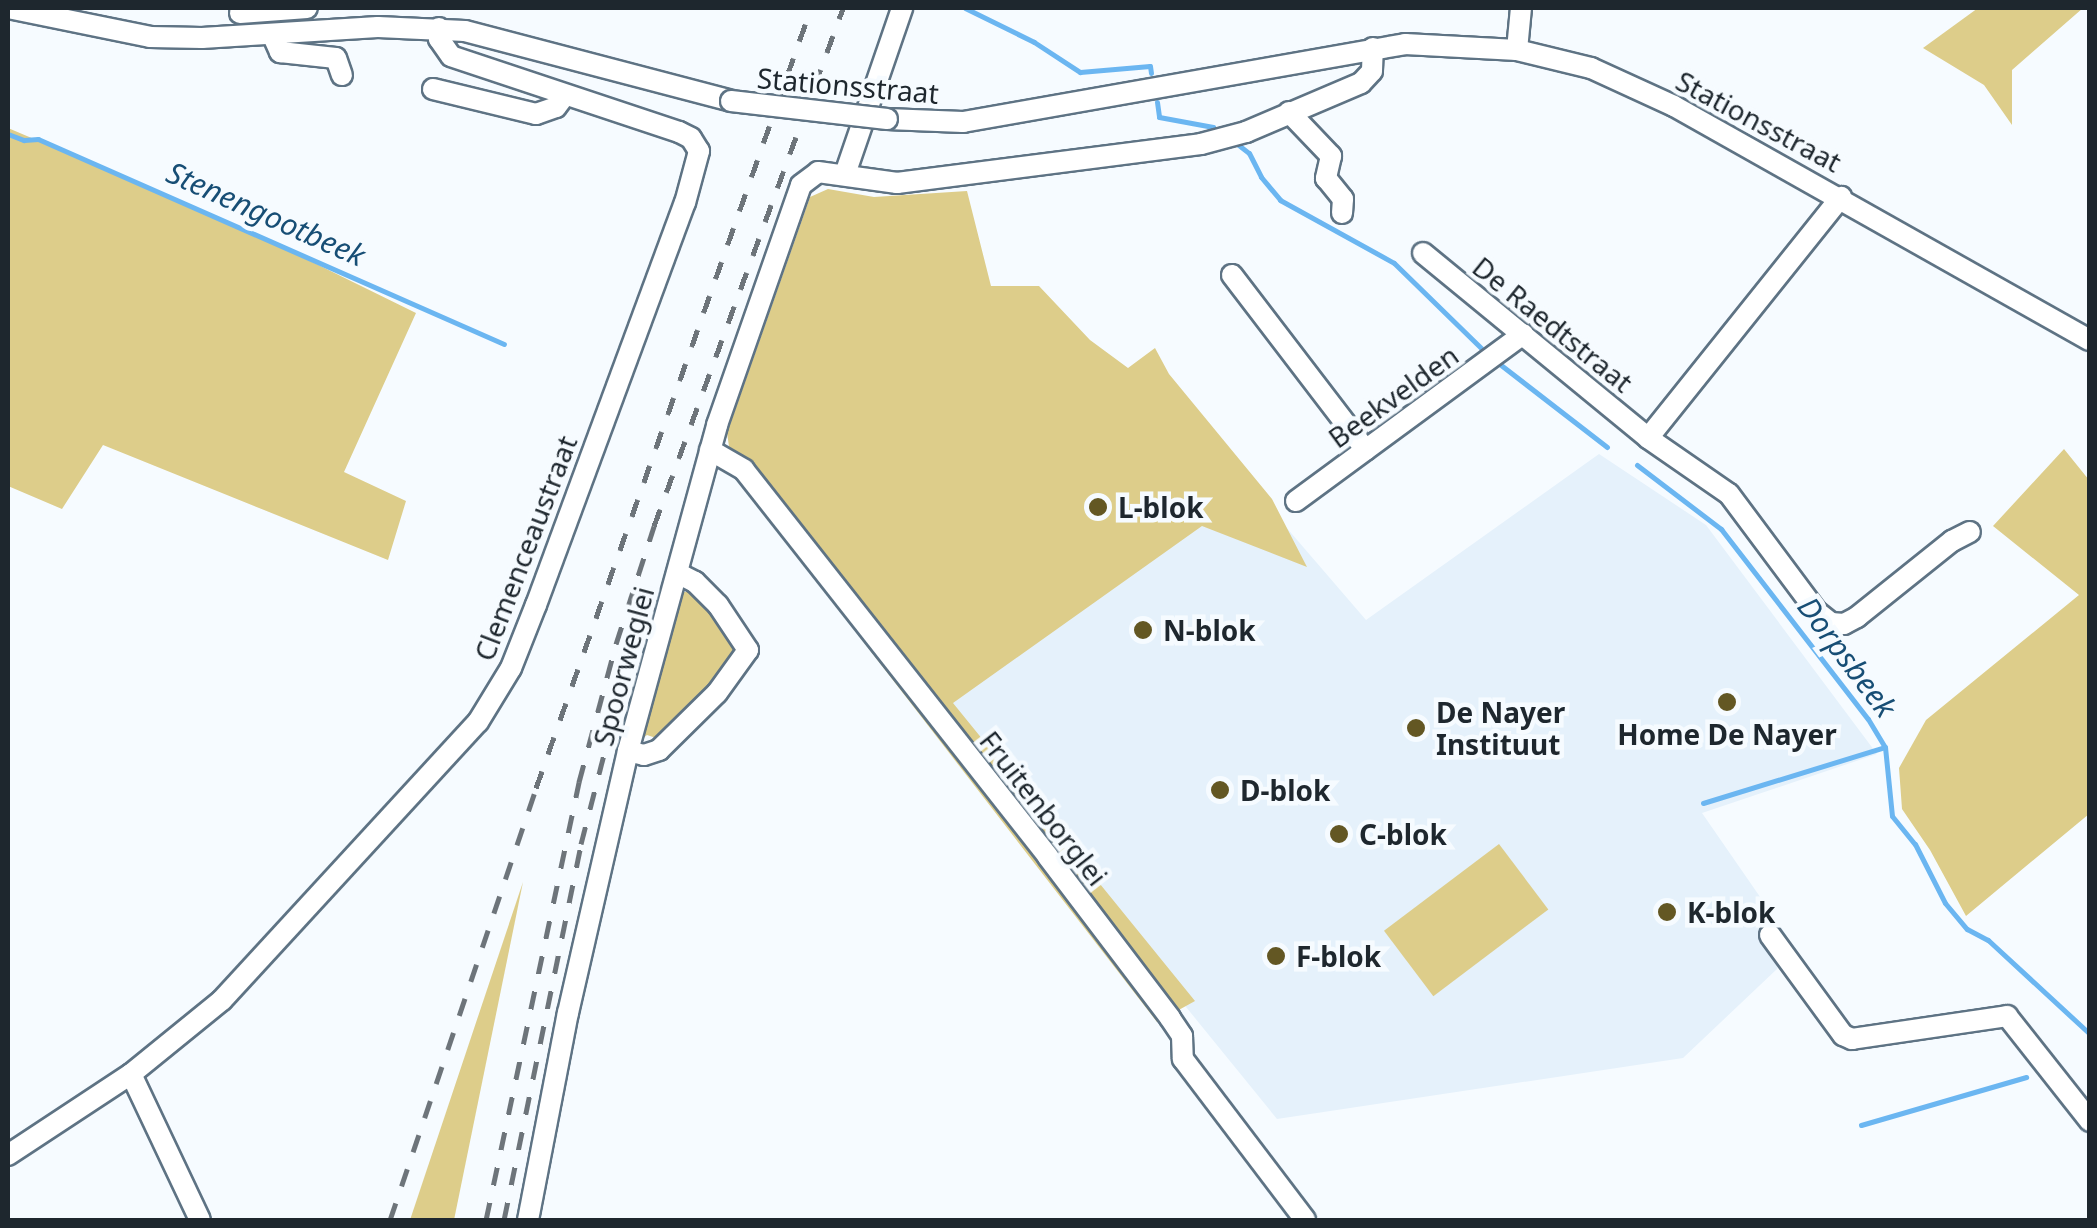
<!DOCTYPE html>
<html>
<head>
<meta charset="utf-8">
<style>
	body { margin:0 }
	#map { position:relative; width:2097px; height:1228px; overflow:hidden; background:#f6fbff; font-family:"Noto Sans",sans-serif }
	div>[style] { position:absolute }
	.built>* { inset:0; background:#e5f1fb }
	.green>* { inset:0; background:#ddcd8a; transform-origin:0 0 }
	.stream>* { height:5px; margin:-2.5px; padding:0 2.5px; transform-origin:2.5px; border-radius:2.5px; background:#6bb6f1 }
	.roads { filter:drop-shadow(2px 0 #5e7384) drop-shadow(-2px 0 #5e7384) drop-shadow(0 2px #5e7384) drop-shadow(0 -2px #5e7384) }
	.minor>* { height:20px; margin:-10px; padding:0 10px; transform-origin:10px; border-radius:10px; background:#fff }
	.rail>* { height:5px; margin-top:-2.5px; transform-origin:0; background:repeating-linear-gradient(90deg,#6d747a 0 18px,transparent 0 36px) }
	.bridges { filter:drop-shadow(2px 0 #5e7384) drop-shadow(-2px 0 #5e7384) drop-shadow(0 2px #5e7384) drop-shadow(0 -2px #5e7384) }
	.minor-bridge>* { height:20px; margin:-10px; padding:0 10px; transform-origin:10px; border-radius:10px; background:#fff }
	.dots>* { width:28px; height:28px; translate:-50% -50%; box-sizing:border-box; border:5px solid #f6fbff; border-radius:50% }
	span { translate:-50% -50%; white-space:nowrap; text-align:center; line-height:1.15; -webkit-text-stroke:9px #f6fbff; paint-order:stroke }
	.street-label { font-size:28px; color:#1e272e }
	.poi-label { font-size:28px; color:#1e272e; font-weight:700 }
	.left { translate:0 -50%; text-align:left }
	.water-label { font-size:30px; color:#174e75; font-style:italic }
	.frame { position:absolute; inset:0; border:10px solid #1e272e; pointer-events:none }
</style>
</head>
<body>
<div id="map">
	<div class="built">
		<div style="clip-path:polygon(1148px 367px,1366px 620px,1599px 454px,1706px 525px,1877px 754px,1702px 813px,1787px 936px,1777px 969px,1683px 1058px,1277px 1119px,1087px 885px,952px 703px)"></div>
	</div>
	<div class="green">
		<div style="clip-path:polygon(1978px 8px,2083px 8px,2012px 70px,2012px 125px,1984px 85px,1923px 48px)"></div>
		<div style="clip-path:polygon(8px 128px,237px 225px,416px 313px,344px 472px,406px 501px,388px 560px,103px 445px,62px 509px,8px 486px)"></div>
		<div style="clip-path:polygon(828px 189px,874px 197px,967px 191px,991px 286px,1039px 286px,1090px 340px,1128px 368px,1155px 348px,1169px 374px,1272px 499px,1307px 567px,1202px 526px,953px 703px,1195px 1001px,1157px 1022px,733px 473px,727px 433px,810px 197px)"></div>
		<div style="clip-path:polygon(2064px 449px,2089px 480px,2089px 814px,1966px 916px,1930px 850px,1902px 809px,1899px 768px,1926px 720px,2079px 595px,1993px 526px)"></div>
		<div style="clip-path:polygon(680px 592px,695px 592px,739px 646px,711px 689px,703px 692px,677px 725px,659px 739px,647px 735px,638px 742px)"></div>
		<div style="left:1499px;top:844px;width:82px;height:144px;rotate:53deg"></div>
		<div style="clip-path:polygon(523px 882px,454px 1220px,410px 1220px)"></div>
	</div>
	<div class="stream">
		<div style="left:965px;top:8px;width:77px;rotate:26.2deg"></div>
		<div style="left:1034px;top:42px;width:55px;rotate:33.1deg"></div>
		<div style="left:1080px;top:72px;width:70px;rotate:-4.9deg"></div>
		<div style="left:1150px;top:66px;width:7px;rotate:82deg"></div>
		<div style="left:1157px;top:102px;width:15px;rotate:82deg"></div>
		<div style="left:1159px;top:117px;width:55px;rotate:10.5deg"></div>
		<div style="left:8px;top:134px;width:17px;rotate:21deg"></div>
		<div style="left:24px;top:140px;width:14px;rotate:-4deg"></div>
		<div style="left:38px;top:139px;width:509px;rotate:23.75deg"></div>
		<div style="left:1236px;top:143px;width:16px;rotate:38deg"></div>
		<div style="left:1249px;top:153px;width:27px;rotate:63deg"></div>
		<div style="left:1261px;top:177px;width:30px;rotate:50deg"></div>
		<div style="left:1280px;top:200px;width:130px;rotate:28.9deg"></div>
		<div style="left:1394px;top:263px;width:122px;rotate:44.3deg"></div>
		<div style="left:1497px;top:362px;width:139px;rotate:37.7deg"></div>
		<div style="left:1637px;top:465px;width:106px;rotate:37.3deg"></div>
		<div style="left:1721px;top:529px;width:240px;rotate:52.3deg"></div>
		<div style="left:1868px;top:719px;width:33px;rotate:59deg"></div>
		<div style="left:1885px;top:747px;width:69px;rotate:84.2deg"></div>
		<div style="left:1892px;top:816px;width:36px;rotate:51deg"></div>
		<div style="left:1915px;top:844px;width:66px;rotate:63deg"></div>
		<div style="left:1945px;top:903px;width:34px;rotate:50deg"></div>
		<div style="left:1967px;top:929px;width:24px;rotate:28deg"></div>
		<div style="left:1988px;top:940px;width:139px;rotate:42.7deg"></div>
		<div style="left:1703px;top:803px;width:190px;rotate:-17.1deg"></div>
		<div style="left:1861px;top:1125px;width:172px;rotate:-16.2deg"></div>
	</div>
	<div class="roads">
		<div class="minor">
			<div style="left:8px;top:8px;width:145px;rotate:11.5deg"></div>
			<div style="left:150px;top:37px;width:52px;rotate:1.1deg"></div>
			<div style="left:202px;top:38px;width:176px;rotate:-3.6deg"></div>
			<div style="left:378px;top:27px;width:87px;rotate:2.6deg"></div>
			<div style="left:465px;top:31px;width:275px;rotate:14.7deg"></div>
			<div style="left:240px;top:13px;width:67px;rotate:-4.3deg"></div>
			<div style="left:272px;top:34px;width:20px;rotate:66deg"></div>
			<div style="left:280px;top:52px;width:56px;rotate:6.1deg"></div>
			<div style="left:336px;top:58px;width:18px;rotate:71deg"></div>
			<div style="left:1517px;top:50px;width:42px;rotate:-84.6deg"></div>
			<div style="left:433px;top:89px;width:106px;rotate:13.6deg"></div>
			<div style="left:536px;top:114px;width:21px;rotate:-19deg"></div>
			<div style="left:556px;top:107px;width:15px;rotate:-53deg"></div>
			<div style="left:1289px;top:112px;width:61px;rotate:46.3deg"></div>
			<div style="left:1331px;top:156px;width:23px;rotate:103deg"></div>
			<div style="left:1326px;top:178px;width:27px;rotate:51deg"></div>
			<div style="left:1343px;top:199px;width:14px;rotate:94deg"></div>
			<div style="left:887px;top:119px;width:76px;rotate:2.3deg"></div>
			<div style="left:963px;top:122px;width:449px;rotate:-10deg"></div>
			<div style="left:1405px;top:44px;width:112px;rotate:3.1deg"></div>
			<div style="left:1517px;top:50px;width:76px;rotate:13.7deg"></div>
			<div style="left:1591px;top:68px;width:91px;rotate:24.6deg"></div>
			<div style="left:1674px;top:106px;width:477px;rotate:29.4deg"></div>
			<div style="left:845px;top:174px;width:176px;rotate:-71deg"></div>
			<div style="left:1423px;top:253px;width:291px;rotate:39.4deg"></div>
			<div style="left:1648px;top:438px;width:98px;rotate:34.7deg"></div>
			<div style="left:1729px;top:494px;width:147px;rotate:53.3deg"></div>
			<div style="left:1817px;top:612px;width:18px;rotate:38deg"></div>
			<div style="left:1831px;top:623px;width:13px;rotate:4deg"></div>
			<div style="left:1844px;top:624px;width:15px;rotate:-28deg"></div>
			<div style="left:1857px;top:617px;width:122px;rotate:-38.7deg"></div>
			<div style="left:1952px;top:541px;width:20px;rotate:-27deg"></div>
			<div style="left:1232px;top:275px;width:220px;rotate:52.6deg"></div>
			<div style="left:1648px;top:438px;width:309px;rotate:-51.3deg"></div>
			<div style="left:710px;top:450px;width:39px;rotate:30deg"></div>
			<div style="left:744px;top:470px;width:492px;rotate:51.8deg"></div>
			<div style="left:1048px;top:857px;width:202px;rotate:52.8deg"></div>
			<div style="left:1170px;top:1018px;width:22px;rotate:56deg"></div>
			<div style="left:1182px;top:1036px;width:23px;rotate:88deg"></div>
			<div style="left:1183px;top:1059px;width:202px;rotate:52.8deg"></div>
			<div style="left:1296px;top:501px;width:282px;rotate:-36.3deg"></div>
			<div style="left:628px;top:751px;width:16px;rotate:14deg"></div>
			<div style="left:644px;top:755px;width:16px;rotate:-18deg"></div>
			<div style="left:659px;top:750px;width:81px;rotate:-44.5deg"></div>
			<div style="left:717px;top:693px;width:53px;rotate:-54.2deg"></div>
			<div style="left:748px;top:650px;width:54px;rotate:-123.7deg"></div>
			<div style="left:718px;top:605px;width:33px;rotate:-135deg"></div>
			<div style="left:695px;top:582px;width:20px;rotate:-153deg"></div>
			<div style="left:1770px;top:935px;width:124px;rotate:53.9deg"></div>
			<div style="left:1843px;top:1035px;width:10px;rotate:24deg"></div>
			<div style="left:1852px;top:1039px;width:157px;rotate:-8.4deg"></div>
			<div style="left:2007px;top:1016px;width:134px;rotate:51.7deg"></div>
			<div style="left:131px;top:1074px;width:161px;rotate:64.7deg"></div>
			<div style="left:8px;top:1155px;width:147px;rotate:-33.4deg"></div>
			<div style="left:131px;top:1074px;width:117px;rotate:-39.1deg"></div>
			<div style="left:222px;top:1000px;width:378px;rotate:-47.4deg"></div>
			<div style="left:478px;top:722px;width:63px;rotate:-58.6deg"></div>
			<div style="left:511px;top:668px;width:68px;rotate:-68.4deg"></div>
			<div style="left:536px;top:605px;width:429px;rotate:-69.7deg"></div>
			<div style="left:685px;top:203px;width:54px;rotate:-74.9deg"></div>
			<div style="left:699px;top:151px;width:15px;rotate:-122deg"></div>
			<div style="left:691px;top:138px;width:13px;rotate:-153deg"></div>
			<div style="left:679px;top:132px;width:240px;rotate:-161.6deg"></div>
			<div style="left:451px;top:56px;width:21px;rotate:-125deg"></div>
			<div style="left:439px;top:39px;width:11px;rotate:-90deg"></div>
			<div style="left:528px;top:1220px;width:211px;rotate:-79.1deg"></div>
			<div style="left:568px;top:1013px;width:269px;rotate:-77.1deg"></div>
			<div style="left:628px;top:751px;width:338px;rotate:-74.7deg"></div>
			<div style="left:717px;top:425px;width:254px;rotate:-70.7deg"></div>
			<div style="left:801px;top:185px;width:21px;rotate:-37deg"></div>
			<div style="left:818px;top:172px;width:80px;rotate:7.9deg"></div>
			<div style="left:897px;top:183px;width:306px;rotate:-7.3deg"></div>
			<div style="left:1201px;top:144px;width:47px;rotate:-14.9deg"></div>
			<div style="left:1246px;top:132px;width:125px;rotate:-23.1deg"></div>
			<div style="left:1361px;top:83px;width:16px;rotate:-47deg"></div>
			<div style="left:1372px;top:71px;width:23px;rotate:-88deg"></div>
		</div>
	</div>
	<div class="rail">
		<div style="left:390px;top:1220px;width:456px;rotate:-71.3deg"></div>
		<div style="left:536px;top:788px;width:827px;rotate:-70.58deg"></div>
		<div style="left:486px;top:1220px;width:448px;rotate:-78deg"></div>
		<div style="left:579px;top:782px;width:143px;rotate:-75deg"></div>
		<div style="left:616px;top:644px;width:124px;rotate:-72.1deg"></div>
		<div style="left:654px;top:526px;width:551px;rotate:-69.95deg"></div>
		<div style="left:504px;top:1220px;width:384px;rotate:-78.4deg"></div>
		<div style="left:581px;top:844px;width:245px;rotate:-75.6deg"></div>
	</div>
	<div class="bridges">
		<div class="minor-bridge">
			<div style="left:731px;top:101px;width:157px;rotate:6.6deg"></div>
		</div>
	</div>
	<div class="dots">
		<div style="left:1098px;top:507px;background:#635723"></div>
		<div style="left:1143px;top:630px;background:#635723"></div>
		<div style="left:1727px;top:702px;background:#635723"></div>
		<div style="left:1416px;top:728px;background:#635723"></div>
		<div style="left:1220px;top:790px;background:#635723"></div>
		<div style="left:1339px;top:834px;background:#635723"></div>
		<div style="left:1667px;top:912px;background:#635723"></div>
		<div style="left:1276px;top:956px;background:#635723"></div>
	</div>
	<div class="street-label">
		<span style="left:848px;top:85px;rotate:5deg">Stationsstraat</span>
		<span style="left:1759px;top:121px;rotate:28deg">Stationsstraat</span>
		<span style="left:1553px;top:324px;rotate:39deg">De Raedtstraat</span>
		<span style="left:1393px;top:396px;rotate:-36deg">Beekvelden</span>
		<span style="left:525px;top:548px;rotate:-69deg">Clemenceaustraat</span>
		<span style="left:623px;top:666px;rotate:-75deg">Spoorweglei</span>
		<span style="left:1044px;top:808px;rotate:52deg">Fruitenborglei</span>
	</div>
	<div class="poi-label">
		<span class="left" style="left:1118px;top:507px">L-blok</span>
		<span class="left" style="left:1163px;top:630px">N-blok</span>
		<span class="left" style="left:1436px;top:728px">De Nayer<br>Instituut</span>
		<span style="left:1727px;top:734px">Home De Nayer</span>
		<span class="left" style="left:1240px;top:790px">D-blok</span>
		<span class="left" style="left:1359px;top:834px">C-blok</span>
		<span class="left" style="left:1687px;top:912px">K-blok</span>
		<span class="left" style="left:1296px;top:956px">F-blok</span>
	</div>
	<div class="water-label">
		<span style="left:266px;top:214px;rotate:24deg">Stenengootbeek</span>
		<span style="left:1847px;top:657px;rotate:53deg">Dorpsbeek</span>
	</div>
	<div class="frame"></div>
</div>
</body>
</html>
